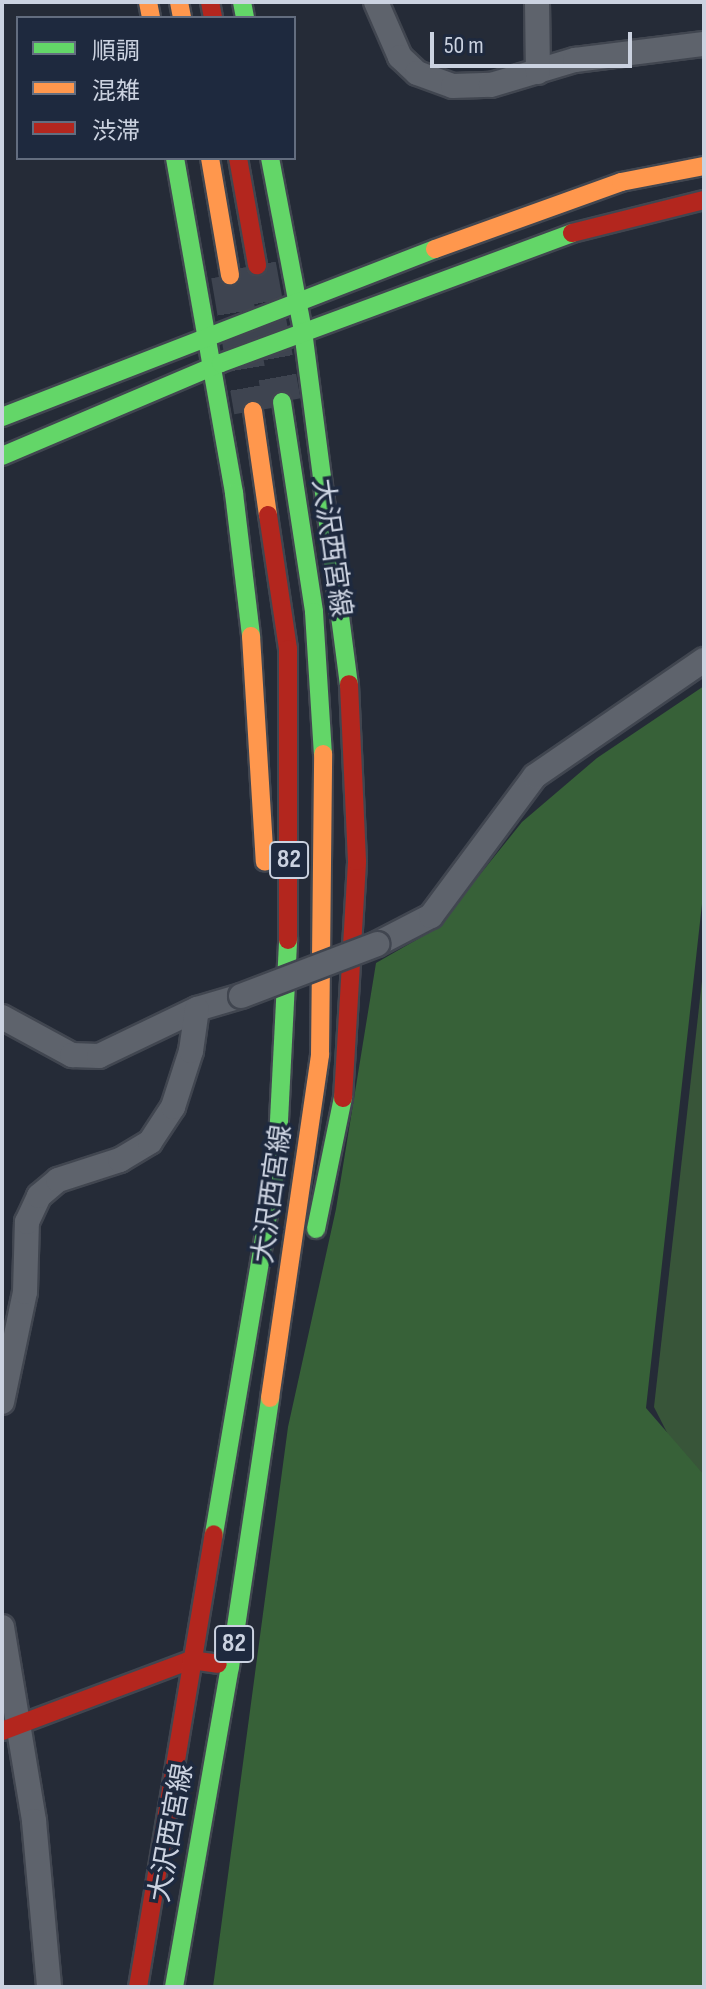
<!DOCTYPE html>
<html>
<head>
<meta charset="utf-8">
<style>
	body { margin:0 }
	#map { position:relative; width:706px; height:1989px; overflow:hidden; background:#252b37; font-family:"Sofia Sans Condensed","Noto Sans JP",sans-serif }
	div>[style] { position:absolute }
	.green>* { inset:0; background:#385539 }
	.forest>* { inset:0; background:#376138 }
	.primary-tunnel>* { height:38px; margin-top:-19px; transform-origin:0; background:repeating-linear-gradient(90deg,#3e4450 0 38px,transparent 0 57px) }
	.roads { filter:drop-shadow(2px 0 #414650) drop-shadow(-2px 0 #414650) drop-shadow(0 2px #414650) drop-shadow(0 -2px #414650) }
	.street>* { height:24px; margin:-12px; padding:0 12px; transform-origin:12px; border-radius:12px; background:#5e636c }
	.fast>* { height:18px; margin:-9px; padding:0 9px; transform-origin:9px; border-radius:9px; background:#63d668 }
	.slow>* { height:18px; margin:-9px; padding:0 9px; transform-origin:9px; border-radius:9px; background:#ff974d }
	.jam>* { height:18px; margin:-9px; padding:0 9px; transform-origin:9px; border-radius:9px; background:#b3261e }
	.bridges { filter:drop-shadow(2px 0 #414650) drop-shadow(-2px 0 #414650) drop-shadow(0 2px #414650) drop-shadow(0 -2px #414650) }
	.street-bridge>* { height:24px; margin:-12px; padding:0 12px; transform-origin:12px; border-radius:12px; background:#5e636c }
	span { translate:-50% -50%; white-space:nowrap; text-align:center; line-height:1.15; -webkit-text-stroke:7px #1e293e; paint-order:stroke }
	.shield-label span { padding:2px 6px; background:#1e293e; border:2px solid; border-radius:6px; -webkit-text-stroke-width:0 }
	.shield-label { font-size:26px; color:#cbd2e0; font-weight:700 }
	.street-label { font-size:28px; color:#cbd2e0 }
	.frame { position:absolute; inset:0; border:4px solid #cbd2e0; pointer-events:none }
	.legend { position:absolute; left:16px; top:16px; width:280px; height:144px; box-sizing:border-box; background:#1e293e; border:2px solid #636d7f; margin:0; padding:10px 14px; list-style:none; font-size:24px; color:#cbd2e0 }
	.legend li { display:flex; align-items:center; gap:16px; height:40px }
	.legend b { width:40px; border:2px solid #636d7f }
	.scale { position:absolute; left:430px; top:32px; width:202px; height:36px; box-sizing:border-box; border:4px solid #cbd2e0; border-top:0; padding-left:10px; font-size:24px; line-height:28px; white-space:nowrap; color:#cbd2e0; -webkit-text-stroke:6px #1e293e; paint-order:stroke }
</style>
</head>
<body>
<div id="map">
	<div class="green">
		<div style="clip-path:polygon(704px 963px,704px 1505px,654px 1407px)"></div>
	</div>
	<div class="forest">
		<div style="clip-path:polygon(704px 686px,704px 886px,646px 1408px,704px 1475px,704px 1987px,213px 1987px,288px 1427px,336px 1209px,376px 963px,437px 928px,522px 822px,597px 758px)"></div>
	</div>
	<div class="primary-tunnel">
		<div style="left:257px;top:265px;width:139px;rotate:79.7deg"></div>
		<div style="left:230px;top:275px;width:138px;rotate:80.4deg"></div>
	</div>
	<div class="roads">
		<div class="street">
			<div style="left:376px;top:2px;width:60px;rotate:66.4deg"></div>
			<div style="left:400px;top:57px;width:23px;rotate:43deg"></div>
			<div style="left:417px;top:73px;width:38px;rotate:20deg"></div>
			<div style="left:453px;top:86px;width:38px;rotate:-2deg"></div>
			<div style="left:491px;top:85px;width:88px;rotate:-16.6deg"></div>
			<div style="left:575px;top:60px;width:130px;rotate:-7.1deg"></div>
			<div style="left:537px;top:2px;width:70px;rotate:89.2deg"></div>
			<div style="left:377px;top:944px;width:61px;rotate:-27.4deg"></div>
			<div style="left:431px;top:916px;width:174px;rotate:-53.4deg"></div>
			<div style="left:535px;top:776px;width:205px;rotate:-34.5deg"></div>
			<div style="left:2px;top:1017px;width:80px;rotate:28.5deg"></div>
			<div style="left:72px;top:1055px;width:27px;rotate:2deg"></div>
			<div style="left:99px;top:1056px;width:109px;rotate:-25.6deg"></div>
			<div style="left:197px;top:1009px;width:46px;rotate:-16.5deg"></div>
			<div style="left:2px;top:1402px;width:112px;rotate:-78.2deg"></div>
			<div style="left:25px;top:1292px;width:70px;rotate:-88.4deg"></div>
			<div style="left:27px;top:1222px;width:29px;rotate:-65deg"></div>
			<div style="left:39px;top:1196px;width:25px;rotate:-40deg"></div>
			<div style="left:58px;top:1180px;width:65px;rotate:-17.9deg"></div>
			<div style="left:120px;top:1160px;width:35px;rotate:-31deg"></div>
			<div style="left:150px;top:1142px;width:42px;rotate:-56.7deg"></div>
			<div style="left:173px;top:1107px;width:59px;rotate:-72.2deg"></div>
			<div style="left:191px;top:1051px;width:42px;rotate:-81.9deg"></div>
			<div style="left:2px;top:1627px;width:197px;rotate:80.6deg"></div>
			<div style="left:34px;top:1821px;width:167px;rotate:84.8deg"></div>
		</div>
		<div class="fast">
			<div style="left:242px;top:2px;width:16px;rotate:79deg"></div>
			<div style="left:175px;top:158px;width:340px;rotate:80deg"></div>
			<div style="left:234px;top:493px;width:144px;rotate:83.2deg"></div>
			<div style="left:270px;top:158px;width:176px;rotate:79.2deg"></div>
			<div style="left:303px;top:331px;width:356px;rotate:82.6deg"></div>
			<div style="left:282px;top:402px;width:212px;rotate:81.3deg"></div>
			<div style="left:314px;top:612px;width:142px;rotate:86.4deg"></div>
			<div style="left:2px;top:417px;width:464px;rotate:-21.2deg"></div>
			<div style="left:2px;top:456px;width:238px;rotate:-23deg"></div>
			<div style="left:221px;top:363px;width:374px;rotate:-20.3deg"></div>
			<div style="left:316px;top:1229px;width:134px;rotate:-78.4deg"></div>
			<div style="left:214px;top:1534px;width:379px;rotate:-80.4deg"></div>
			<div style="left:277px;top:1160px;width:220px;rotate:-87.1deg"></div>
			<div style="left:174px;top:1987px;width:325px;rotate:-80.1deg"></div>
			<div style="left:230px;top:1667px;width:272px;rotate:-81.5deg"></div>
		</div>
		<div class="slow">
			<div style="left:148px;top:2px;width:16px;rotate:79deg"></div>
			<div style="left:179px;top:2px;width:16px;rotate:79deg"></div>
			<div style="left:210px;top:158px;width:119px;rotate:80.3deg"></div>
			<div style="left:435px;top:249px;width:198px;rotate:-19.8deg"></div>
			<div style="left:621px;top:182px;width:85px;rotate:-10.9deg"></div>
			<div style="left:253px;top:411px;width:105px;rotate:81.8deg"></div>
			<div style="left:251px;top:636px;width:226px;rotate:86.5deg"></div>
			<div style="left:270px;top:1398px;width:347px;rotate:-81.7deg"></div>
			<div style="left:320px;top:1055px;width:301px;rotate:-89.4deg"></div>
		</div>
		<div class="jam">
			<div style="left:210px;top:2px;width:16px;rotate:79deg"></div>
			<div style="left:238px;top:158px;width:109px;rotate:79.9deg"></div>
			<div style="left:572px;top:233px;width:136px;rotate:-14deg"></div>
			<div style="left:268px;top:515px;width:135px;rotate:81.5deg"></div>
			<div style="left:288px;top:649px;width:291px;rotate:90deg"></div>
			<div style="left:343px;top:1098px;width:237px;rotate:-86.6deg"></div>
			<div style="left:357px;top:861px;width:177px;rotate:-92.6deg"></div>
			<div style="left:2px;top:1731px;width:202px;rotate:-20.6deg"></div>
			<div style="left:191px;top:1660px;width:27px;rotate:8deg"></div>
			<div style="left:138px;top:1987px;width:459px;rotate:-80.5deg"></div>
		</div>
	</div>
	<div class="bridges">
		<div class="street-bridge">
			<div style="left:241px;top:996px;width:146px;rotate:-20.9deg"></div>
		</div>
	</div>
	<div class="shield-label">
		<span style="left:289px;top:860px">82</span>
		<span style="left:234px;top:1644px">82</span>
	</div>
	<div class="street-label">
		<span style="left:331px;top:548px;rotate:82deg">大沢西宮線</span>
		<span style="left:273px;top:1194px;rotate:-82deg">大沢西宮線</span>
		<span style="left:172px;top:1833px;rotate:-80deg">大沢西宮線</span>
	</div>
	<div class="frame"></div>
	<ul class="legend">
	<li><b style="height:10px;background:#63d668"></b>順調</li>
	<li><b style="height:10px;background:#ff974d"></b>混雑</li>
	<li><b style="height:10px;background:#b3261e"></b>渋滞</li>
	</ul>
	<div class="scale">50 m</div>
</div>
</body>
</html>
